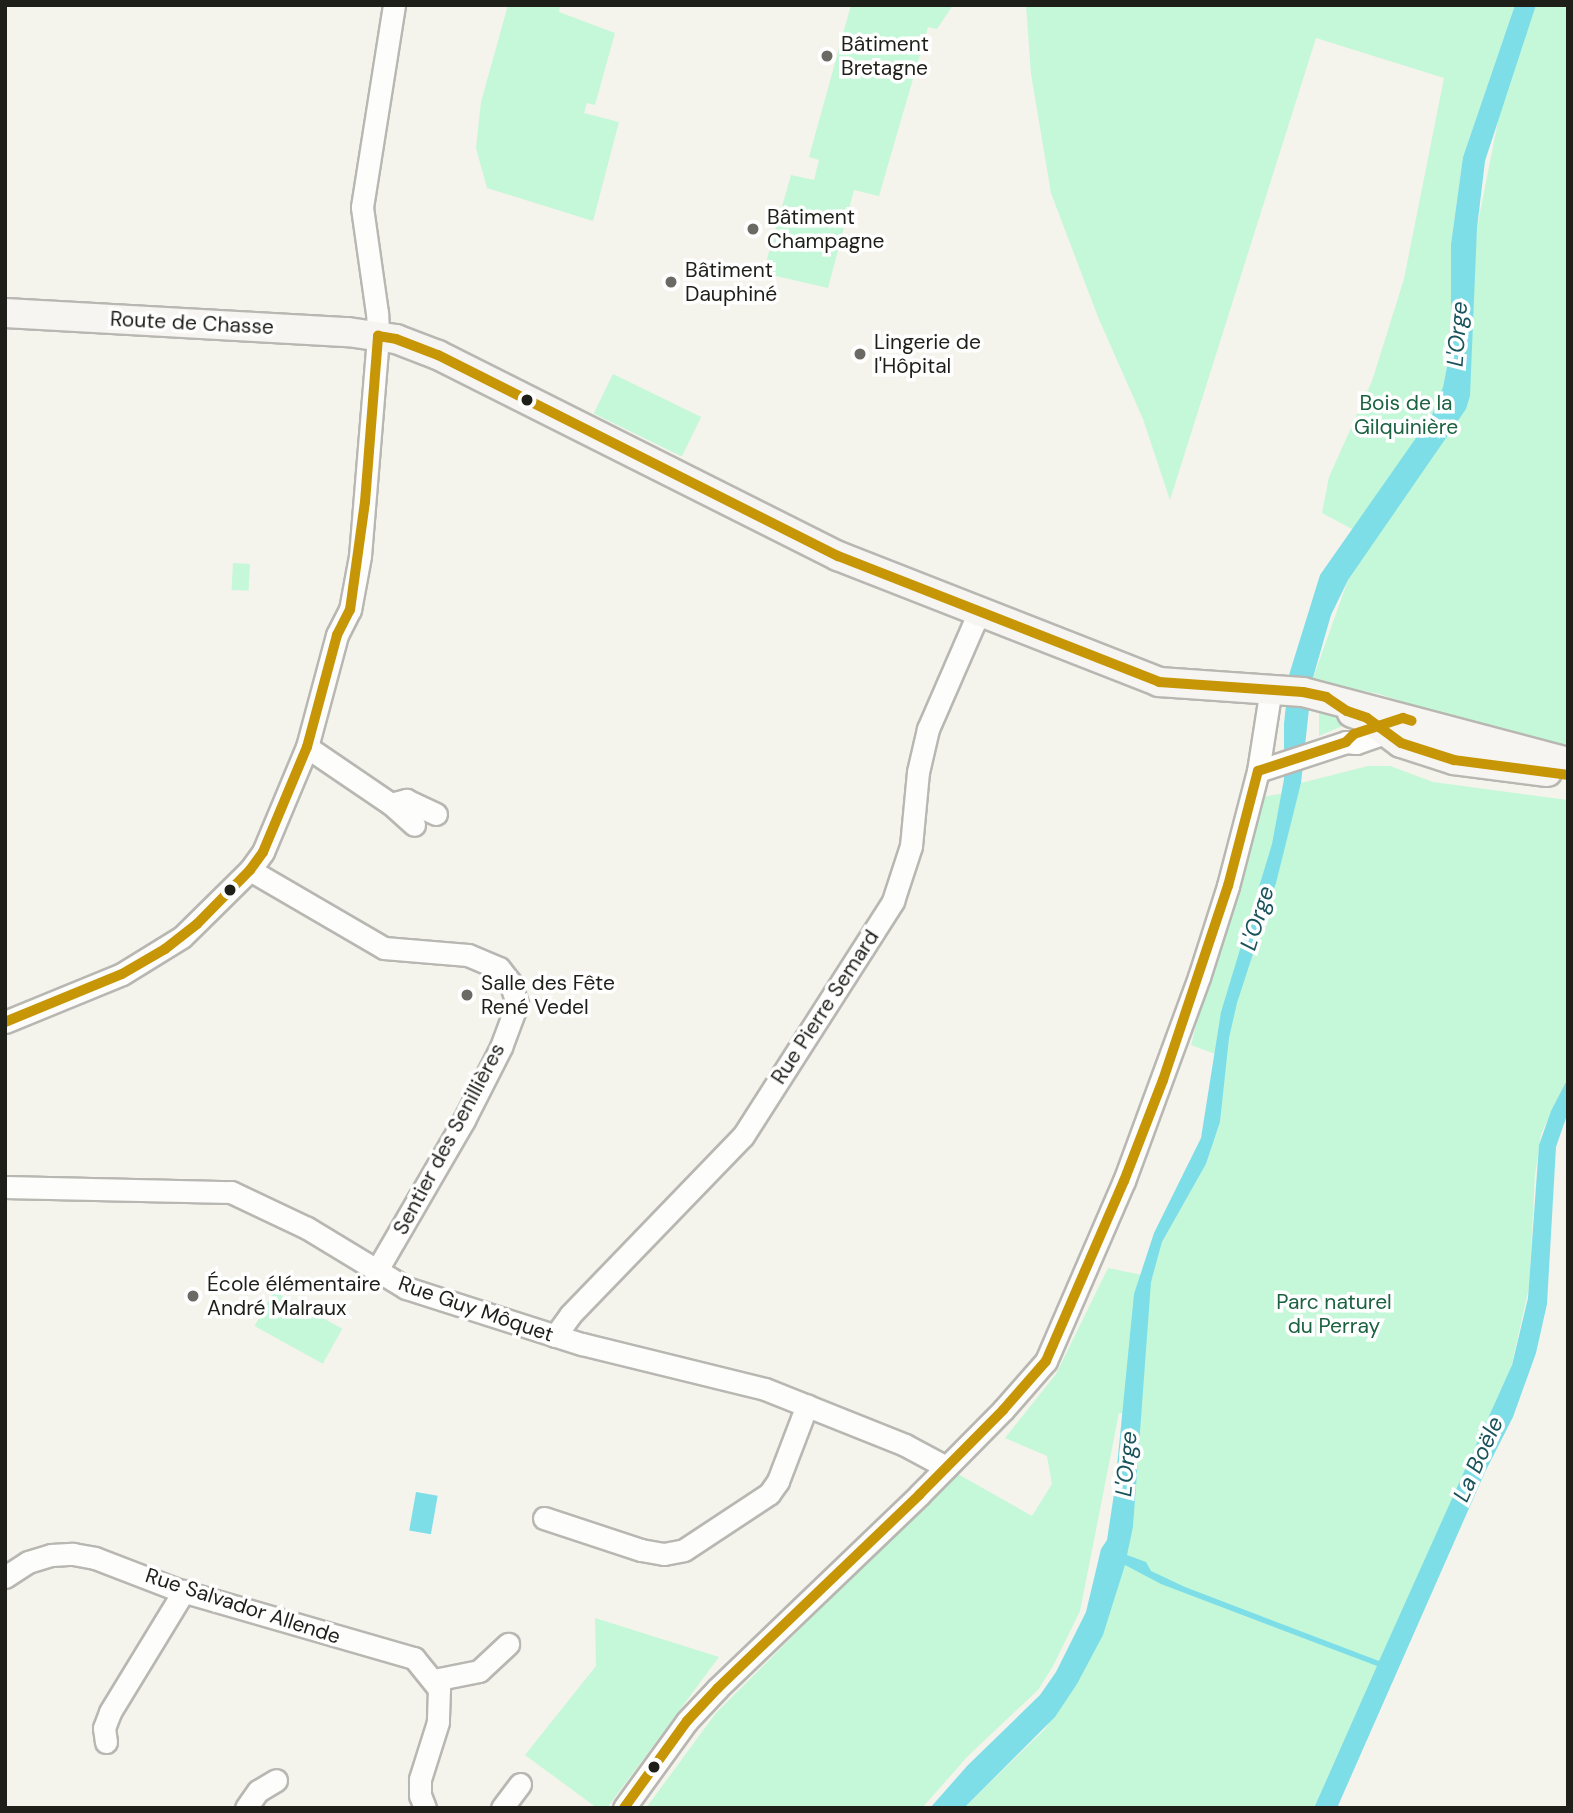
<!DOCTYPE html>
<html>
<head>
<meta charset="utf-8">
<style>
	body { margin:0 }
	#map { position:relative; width:1573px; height:1813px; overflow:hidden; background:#f4f3ec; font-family:"DM Sans",sans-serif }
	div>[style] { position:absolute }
	.green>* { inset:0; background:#c5f8d9; transform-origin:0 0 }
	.water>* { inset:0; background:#7edee8; transform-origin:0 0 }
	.roads { filter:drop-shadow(2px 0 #b8b7b2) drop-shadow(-2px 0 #b8b7b2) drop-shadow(0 2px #b8b7b2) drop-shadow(0 -2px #b8b7b2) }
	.street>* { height:21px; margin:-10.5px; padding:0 10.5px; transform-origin:10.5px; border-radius:10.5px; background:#fdfdfc }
	.secondary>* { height:28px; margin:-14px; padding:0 14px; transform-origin:14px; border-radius:14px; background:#f6f5f1 }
	.bus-1>* { height:10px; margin:-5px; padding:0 5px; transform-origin:5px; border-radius:5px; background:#c79606 }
	.dots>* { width:19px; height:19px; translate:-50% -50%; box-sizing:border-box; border:4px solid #fff; border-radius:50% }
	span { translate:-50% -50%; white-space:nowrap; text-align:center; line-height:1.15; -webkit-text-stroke:7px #fff; paint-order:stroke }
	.poi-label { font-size:21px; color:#1f1f1a }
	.left { translate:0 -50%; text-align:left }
	.street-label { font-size:21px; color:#1f1f1a }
	.park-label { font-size:21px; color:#1b6241 }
	.water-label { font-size:23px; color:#19535b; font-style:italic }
	.frame { position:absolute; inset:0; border:7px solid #1f1f1a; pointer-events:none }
</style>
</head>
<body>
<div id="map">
	<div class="green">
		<div style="clip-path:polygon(508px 5px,560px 5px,559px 12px,615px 33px,595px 105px,587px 103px,584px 113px,619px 122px,593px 221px,487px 188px,476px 148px,481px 102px)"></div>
		<div style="clip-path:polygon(851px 5px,953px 5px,937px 29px,928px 27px,879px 196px,854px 190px,828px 288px,763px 273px,791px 175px,814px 180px,819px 160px,809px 157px)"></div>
		<div style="clip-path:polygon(1026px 5px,1515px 5px,1463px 157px,1451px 244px,1451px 347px,1443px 387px,1462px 414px,1477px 228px,1499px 116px,1534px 5px,1568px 5px,1568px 750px,1462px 721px,1379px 694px,1312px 681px,1348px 580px,1377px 536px,1352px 529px,1322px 513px,1329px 477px,1372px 381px,1404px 279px,1444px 78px,1316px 38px,1170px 500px,1143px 419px,1098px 317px,1051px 193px,1031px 74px)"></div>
		<div style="left:613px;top:374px;width:98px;height:44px;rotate:26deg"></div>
		<div style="left:233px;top:563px;width:17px;height:27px;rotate:3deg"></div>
		<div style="clip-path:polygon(1319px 711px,1354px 721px,1319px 736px)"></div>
		<div style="clip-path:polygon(1368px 766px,1390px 766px,1433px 782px,1568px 800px,1568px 1077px,1541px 1134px,1535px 1175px,1529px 1287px,1511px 1368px,1314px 1808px,964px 1808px,1045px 1729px,1077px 1684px,1126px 1555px,1133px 1527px,1140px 1415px,1119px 1413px,1080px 1611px,1053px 1666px,1038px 1690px,967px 1757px,922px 1808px,646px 1808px,716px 1713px,956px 1473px,1032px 1516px,1052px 1484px,1047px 1456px,1005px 1438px,1056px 1374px,1108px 1268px,1152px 1277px,1162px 1242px,1206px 1164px,1220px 1122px,1226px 1058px,1191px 1045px,1255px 798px,1299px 791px,1301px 783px)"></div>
		<div style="left:274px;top:1291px;width:78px;height:40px;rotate:29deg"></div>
		<div style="clip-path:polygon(595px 1618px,719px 1657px,607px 1808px,597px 1808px,525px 1755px,596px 1666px)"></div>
	</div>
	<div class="water">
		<div style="clip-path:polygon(1515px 5px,1536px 5px,1485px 161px,1477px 228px,1470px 396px,1466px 409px,1348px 580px,1331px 615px,1312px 681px,1301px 783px,1276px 883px,1237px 1003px,1229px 1038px,1220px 1122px,1206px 1164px,1162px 1242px,1151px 1282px,1133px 1527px,1127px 1555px,1146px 1562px,1151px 1571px,1185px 1587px,1379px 1661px,1512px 1365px,1528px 1298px,1539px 1145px,1551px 1111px,1568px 1078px,1568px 1112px,1556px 1147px,1547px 1304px,1536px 1353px,1513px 1417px,1485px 1472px,1337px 1808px,1314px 1808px,1377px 1666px,1161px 1584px,1125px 1565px,1103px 1635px,1077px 1684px,1055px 1717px,964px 1808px,930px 1808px,968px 1765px,1040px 1695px,1056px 1672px,1086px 1612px,1101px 1549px,1107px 1540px,1115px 1487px,1134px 1294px,1154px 1233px,1201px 1138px,1221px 1012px,1272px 844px,1284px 779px,1284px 724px,1289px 675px,1320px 575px,1432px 415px,1443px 387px,1451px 347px,1451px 244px,1463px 157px)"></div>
		<div style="left:416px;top:1492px;width:22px;height:39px;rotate:10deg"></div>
	</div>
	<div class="roads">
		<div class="street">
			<div style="left:307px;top:747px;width:102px;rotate:34.2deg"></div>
			<div style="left:391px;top:804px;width:31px;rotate:42deg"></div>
			<div style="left:1258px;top:771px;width:93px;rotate:-18.2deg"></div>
			<div style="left:1346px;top:742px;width:10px;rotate:6deg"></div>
			<div style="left:1356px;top:743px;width:31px;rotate:-19deg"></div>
			<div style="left:391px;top:804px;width:16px;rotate:-15deg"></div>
			<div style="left:406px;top:800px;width:33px;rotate:25deg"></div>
			<div style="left:250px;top:870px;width:155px;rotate:30.2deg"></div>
			<div style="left:384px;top:948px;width:84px;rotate:4.8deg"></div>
			<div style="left:468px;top:955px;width:34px;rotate:23deg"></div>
			<div style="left:499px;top:968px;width:18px;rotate:52deg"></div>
			<div style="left:510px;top:982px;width:23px;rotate:72deg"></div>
			<div style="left:517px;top:1004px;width:46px;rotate:110.4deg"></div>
			<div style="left:501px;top:1047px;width:82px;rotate:116.9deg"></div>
			<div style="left:464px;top:1120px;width:176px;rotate:120.1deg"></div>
			<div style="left:5px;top:1022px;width:126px;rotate:-22.3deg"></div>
			<div style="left:122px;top:974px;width:70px;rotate:-31.7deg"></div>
			<div style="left:182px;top:937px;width:95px;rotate:-44.6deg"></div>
			<div style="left:250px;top:870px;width:22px;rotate:-54deg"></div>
			<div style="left:263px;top:852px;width:114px;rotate:-67.3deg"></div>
			<div style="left:307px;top:747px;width:116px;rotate:-75deg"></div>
			<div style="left:337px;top:635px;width:28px;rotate:-63deg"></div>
			<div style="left:350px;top:610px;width:55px;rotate:-79.5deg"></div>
			<div style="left:360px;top:556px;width:221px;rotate:-85.3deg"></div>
			<div style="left:378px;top:336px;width:23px;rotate:-92deg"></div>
			<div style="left:377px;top:313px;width:107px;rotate:-98.1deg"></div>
			<div style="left:362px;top:207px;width:205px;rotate:-81deg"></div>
			<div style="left:5px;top:1187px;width:226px;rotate:1.3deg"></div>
			<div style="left:231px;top:1192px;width:84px;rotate:25.3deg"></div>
			<div style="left:307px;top:1228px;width:116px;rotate:31.2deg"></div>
			<div style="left:406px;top:1288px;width:185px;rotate:17.7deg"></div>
			<div style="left:582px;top:1344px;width:188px;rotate:13.8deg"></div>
			<div style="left:765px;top:1389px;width:151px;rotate:21.8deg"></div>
			<div style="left:905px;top:1445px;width:47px;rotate:28.2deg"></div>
			<div style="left:555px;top:1336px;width:26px;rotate:-54deg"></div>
			<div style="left:570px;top:1315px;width:249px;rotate:-46deg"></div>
			<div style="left:743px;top:1136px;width:279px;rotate:-57.4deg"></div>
			<div style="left:893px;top:901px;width:58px;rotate:-71.9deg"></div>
			<div style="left:911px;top:846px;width:74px;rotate:-84.6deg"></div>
			<div style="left:918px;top:772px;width:44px;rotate:-76.9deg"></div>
			<div style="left:928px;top:729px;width:125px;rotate:-66.5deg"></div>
			<div style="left:544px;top:1518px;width:102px;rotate:18.3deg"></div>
			<div style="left:641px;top:1550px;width:23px;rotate:10deg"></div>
			<div style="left:664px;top:1554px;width:20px;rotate:-11deg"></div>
			<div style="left:684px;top:1550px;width:102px;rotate:-33.4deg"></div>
			<div style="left:769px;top:1494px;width:16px;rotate:-55deg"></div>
			<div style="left:778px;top:1481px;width:81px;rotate:-69.1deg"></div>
			<div style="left:5px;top:1577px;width:27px;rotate:-33deg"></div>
			<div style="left:28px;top:1562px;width:24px;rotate:-17deg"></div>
			<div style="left:51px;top:1555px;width:22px;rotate:-3deg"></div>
			<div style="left:73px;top:1554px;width:22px;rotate:10deg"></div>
			<div style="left:95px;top:1558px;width:89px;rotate:21.1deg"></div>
			<div style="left:178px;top:1590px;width:246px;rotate:16.1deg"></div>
			<div style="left:414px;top:1658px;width:40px;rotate:51deg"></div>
			<div style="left:439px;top:1689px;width:33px;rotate:92deg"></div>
			<div style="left:438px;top:1722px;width:60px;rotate:107.5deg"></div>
			<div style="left:420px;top:1779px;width:16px;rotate:90deg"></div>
			<div style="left:420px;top:1795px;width:14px;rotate:69deg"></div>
			<div style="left:434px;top:1680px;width:46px;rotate:-11.3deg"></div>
			<div style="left:479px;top:1671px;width:40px;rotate:-43deg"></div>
			<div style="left:106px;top:1742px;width:14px;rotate:-98deg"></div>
			<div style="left:104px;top:1728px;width:17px;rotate:-69deg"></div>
			<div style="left:110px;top:1712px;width:142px;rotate:-58.6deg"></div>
			<div style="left:246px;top:1808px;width:21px;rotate:-55deg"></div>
			<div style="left:258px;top:1791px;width:21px;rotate:-31deg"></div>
			<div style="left:502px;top:1808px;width:30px;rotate:-53deg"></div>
			<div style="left:624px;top:1808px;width:107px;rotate:-54.1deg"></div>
			<div style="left:687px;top:1721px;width:45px;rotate:-46.8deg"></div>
			<div style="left:718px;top:1688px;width:279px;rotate:-43.8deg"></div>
			<div style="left:919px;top:1495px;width:120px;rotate:-45.3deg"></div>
			<div style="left:1003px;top:1410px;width:65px;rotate:-48.7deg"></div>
			<div style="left:1046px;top:1361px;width:196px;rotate:-66.6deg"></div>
			<div style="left:1124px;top:1181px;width:217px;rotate:-69.8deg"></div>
			<div style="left:1199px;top:977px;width:96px;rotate:-72.3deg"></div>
			<div style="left:1228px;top:886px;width:119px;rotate:-75.4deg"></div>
			<div style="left:1258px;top:771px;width:84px;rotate:-81.1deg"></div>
		</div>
		<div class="secondary">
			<div style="left:5px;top:313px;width:344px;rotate:3.2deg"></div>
			<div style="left:348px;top:332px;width:49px;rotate:8.3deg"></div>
			<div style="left:396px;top:339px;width:45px;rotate:20.9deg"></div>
			<div style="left:438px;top:355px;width:448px;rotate:26.7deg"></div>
			<div style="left:838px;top:556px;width:345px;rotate:21.4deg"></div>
			<div style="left:1159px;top:682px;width:144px;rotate:4deg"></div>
			<div style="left:1303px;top:692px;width:274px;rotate:14.8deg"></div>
			<div style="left:1352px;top:713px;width:16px;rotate:18deg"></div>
			<div style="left:1367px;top:718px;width:42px;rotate:36.3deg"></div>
			<div style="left:1401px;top:743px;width:56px;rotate:17.8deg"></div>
			<div style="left:1454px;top:760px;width:94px;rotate:7.4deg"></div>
		</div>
	</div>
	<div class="bus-1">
		<div style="left:5px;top:1022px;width:126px;rotate:-22.3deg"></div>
		<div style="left:122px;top:974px;width:50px;rotate:-30.2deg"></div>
		<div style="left:165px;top:949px;width:41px;rotate:-38deg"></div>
		<div style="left:197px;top:924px;width:76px;rotate:-45.5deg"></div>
		<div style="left:250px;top:870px;width:22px;rotate:-54deg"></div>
		<div style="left:263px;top:852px;width:114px;rotate:-67.3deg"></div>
		<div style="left:307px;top:747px;width:116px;rotate:-75deg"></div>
		<div style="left:337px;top:635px;width:28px;rotate:-63deg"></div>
		<div style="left:350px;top:610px;width:109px;rotate:-82.1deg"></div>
		<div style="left:365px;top:502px;width:167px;rotate:-85.5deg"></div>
		<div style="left:378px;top:336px;width:18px;rotate:9deg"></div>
		<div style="left:396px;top:339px;width:45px;rotate:20.9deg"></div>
		<div style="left:438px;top:355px;width:448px;rotate:26.7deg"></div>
		<div style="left:838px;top:556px;width:345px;rotate:21.4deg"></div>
		<div style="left:1159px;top:682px;width:144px;rotate:4deg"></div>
		<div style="left:1303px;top:692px;width:24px;rotate:12deg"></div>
		<div style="left:1326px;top:697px;width:25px;rotate:34deg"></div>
		<div style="left:1347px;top:711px;width:21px;rotate:19deg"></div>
		<div style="left:1367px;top:718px;width:42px;rotate:36.3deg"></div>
		<div style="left:1401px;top:743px;width:56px;rotate:17.8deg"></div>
		<div style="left:1454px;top:760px;width:115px;rotate:7.5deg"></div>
		<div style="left:624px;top:1808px;width:107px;rotate:-54.1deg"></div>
		<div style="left:687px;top:1721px;width:45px;rotate:-46.8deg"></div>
		<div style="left:718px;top:1688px;width:279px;rotate:-43.8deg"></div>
		<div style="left:919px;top:1495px;width:120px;rotate:-45.3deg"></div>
		<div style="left:1003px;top:1410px;width:65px;rotate:-48.7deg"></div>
		<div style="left:1046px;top:1361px;width:196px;rotate:-66.6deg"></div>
		<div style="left:1124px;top:1181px;width:108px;rotate:-68.9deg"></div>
		<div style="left:1163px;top:1080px;width:205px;rotate:-71.5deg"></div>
		<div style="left:1228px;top:886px;width:119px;rotate:-75.4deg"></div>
		<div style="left:1258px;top:771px;width:93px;rotate:-18.2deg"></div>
		<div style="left:1346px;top:742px;width:11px;rotate:-45deg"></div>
		<div style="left:1354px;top:734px;width:52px;rotate:-18.1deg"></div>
		<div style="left:1403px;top:718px;width:9px;rotate:18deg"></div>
	</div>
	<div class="dots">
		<div style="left:827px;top:56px;background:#6a6964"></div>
		<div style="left:753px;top:229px;background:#6a6964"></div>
		<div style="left:671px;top:282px;background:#6a6964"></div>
		<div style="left:860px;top:354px;background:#6a6964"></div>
		<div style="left:527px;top:400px;background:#1f1f1a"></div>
		<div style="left:230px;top:890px;background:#1f1f1a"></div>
		<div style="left:467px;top:995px;background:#6a6964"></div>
		<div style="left:193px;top:1296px;background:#6a6964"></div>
		<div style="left:654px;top:1767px;background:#1f1f1a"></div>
	</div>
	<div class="poi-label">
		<span class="left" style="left:841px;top:56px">Bâtiment<br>Bretagne</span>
		<span class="left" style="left:767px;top:229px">Bâtiment<br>Champagne</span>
		<span class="left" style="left:685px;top:282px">Bâtiment<br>Dauphiné</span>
		<span class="left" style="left:874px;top:354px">Lingerie de<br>l'Hôpital</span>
		<span class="left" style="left:481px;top:995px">Salle des Fête<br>René Vedel</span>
		<span class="left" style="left:207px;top:1296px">École élémentaire<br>André Malraux</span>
	</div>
	<div class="street-label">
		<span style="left:192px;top:323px;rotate:3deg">Route de Chasse</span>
		<span style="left:825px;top:1007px;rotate:-57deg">Rue Pierre Semard</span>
		<span style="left:449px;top:1139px;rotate:-62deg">Sentier des Senillières</span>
		<span style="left:476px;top:1309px;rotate:19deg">Rue Guy Môquet</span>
		<span style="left:243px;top:1606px;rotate:18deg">Rue Salvador Allende</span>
	</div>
	<div class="park-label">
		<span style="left:1406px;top:415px">Bois de la<br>Gilquinière</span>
		<span style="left:1334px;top:1314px">Parc naturel<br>du Perray</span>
	</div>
	<div class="water-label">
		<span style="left:1457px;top:334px;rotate:-86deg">L'Orge</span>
		<span style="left:1257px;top:918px;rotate:-73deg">L'Orge</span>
		<span style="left:1478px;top:1459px;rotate:-66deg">La Boële</span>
		<span style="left:1126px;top:1464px;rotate:-85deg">L'Orge</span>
	</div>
	<div class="frame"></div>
</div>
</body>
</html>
